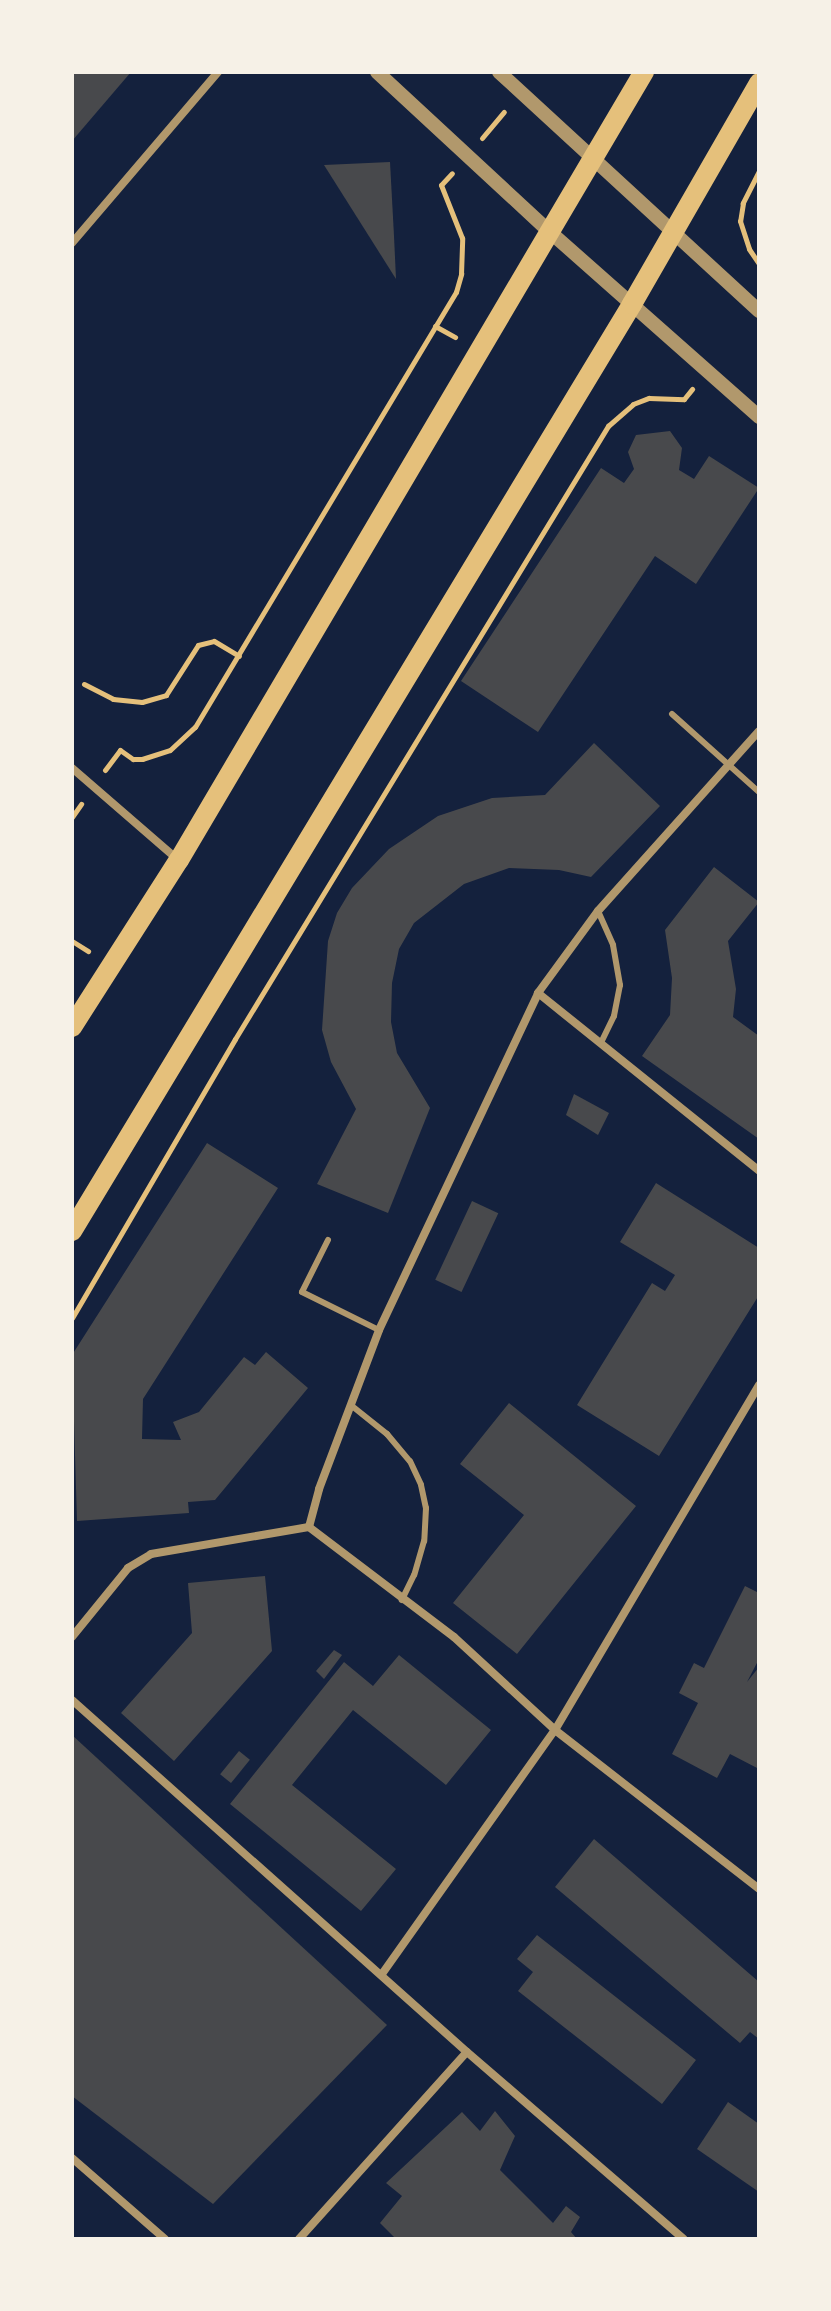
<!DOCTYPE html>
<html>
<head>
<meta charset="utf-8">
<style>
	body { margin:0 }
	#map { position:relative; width:831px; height:2311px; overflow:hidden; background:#14213d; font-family:"Source Sans 3",sans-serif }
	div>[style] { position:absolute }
	.building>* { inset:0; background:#48494c; transform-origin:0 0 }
	.path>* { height:5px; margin:-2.5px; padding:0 2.5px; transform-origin:2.5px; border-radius:2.5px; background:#e5c07b }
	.service>* { height:6px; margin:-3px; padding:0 3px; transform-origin:3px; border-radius:3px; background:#b1986c }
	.minor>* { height:8px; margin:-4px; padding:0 4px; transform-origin:4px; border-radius:4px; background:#b1986c }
	.tertiary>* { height:14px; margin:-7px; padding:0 7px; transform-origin:7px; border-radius:7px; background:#b1986c }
	.primary>* { height:20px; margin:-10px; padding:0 10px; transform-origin:10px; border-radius:10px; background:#e5c07b }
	span { translate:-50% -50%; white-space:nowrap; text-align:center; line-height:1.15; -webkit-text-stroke:7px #f6f1e7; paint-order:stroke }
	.frame { position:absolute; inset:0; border:74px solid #f6f1e7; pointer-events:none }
</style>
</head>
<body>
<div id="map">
	<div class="building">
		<div style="clip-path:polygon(72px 72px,131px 72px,72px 141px)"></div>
		<div style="clip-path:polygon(390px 162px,394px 236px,396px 279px,324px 165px)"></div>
		<div style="clip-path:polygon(670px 431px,682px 448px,679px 470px,694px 479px,709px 456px,759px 488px,696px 584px,655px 556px,538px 732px,461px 681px,601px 468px,624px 483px,634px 469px,628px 452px,636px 435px)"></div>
		<div style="clip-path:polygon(594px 743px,660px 806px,591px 877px,559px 870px,509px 868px,464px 884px,414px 923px,399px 949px,392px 983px,391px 1022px,397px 1053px,430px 1108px,388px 1213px,317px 1184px,356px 1109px,331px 1062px,322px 1030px,328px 941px,337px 913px,352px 888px,389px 849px,438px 816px,492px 798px,545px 795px)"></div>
		<div style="clip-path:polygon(714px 867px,759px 902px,728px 941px,736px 989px,733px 1017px,759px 1036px,759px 1139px,642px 1056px,670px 1015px,672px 978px,665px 930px)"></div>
		<div style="clip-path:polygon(574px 1094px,609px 1113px,598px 1135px,566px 1115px)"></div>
		<div style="clip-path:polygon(207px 1143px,278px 1188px,143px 1399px,142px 1439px,181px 1440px,173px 1422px,199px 1412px,244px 1357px,255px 1365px,266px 1352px,308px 1388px,215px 1500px,188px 1502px,189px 1513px,77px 1521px,72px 1355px)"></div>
		<div style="clip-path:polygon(656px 1183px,759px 1248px,759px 1295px,659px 1456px,577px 1405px,652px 1283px,665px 1291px,675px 1275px,620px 1242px)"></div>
		<div style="left:472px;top:1201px;width:29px;height:87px;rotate:25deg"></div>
		<div style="clip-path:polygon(509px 1403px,636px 1506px,517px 1654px,453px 1603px,524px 1515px,460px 1464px)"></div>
		<div style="clip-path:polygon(265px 1576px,272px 1651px,174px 1761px,121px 1713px,192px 1633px,188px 1583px)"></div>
		<div style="clip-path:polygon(745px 1586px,759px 1593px,759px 1659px,747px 1682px,759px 1667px,759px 1769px,730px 1754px,717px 1778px,672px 1754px,698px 1703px,679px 1693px,694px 1663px,704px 1668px)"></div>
		<div style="clip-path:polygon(334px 1650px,342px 1655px,324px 1679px,316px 1671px)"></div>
		<div style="clip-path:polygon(399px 1655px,491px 1730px,446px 1785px,353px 1710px,292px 1785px,396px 1869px,361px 1911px,230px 1804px,344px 1662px,373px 1686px)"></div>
		<div style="clip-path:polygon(72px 1735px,387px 2025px,213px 2204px,72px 2096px)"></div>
		<div style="left:239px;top:1751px;width:14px;height:30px;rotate:39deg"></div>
		<div style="clip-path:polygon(594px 1839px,759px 1982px,759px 2039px,750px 2032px,740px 2043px,555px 1887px)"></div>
		<div style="clip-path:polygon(537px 1935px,696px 2060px,662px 2104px,518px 1991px,533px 1972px,517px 1959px)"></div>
		<div style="clip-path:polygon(728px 2102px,759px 2124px,759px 2192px,697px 2149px)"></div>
		<div style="clip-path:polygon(495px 2111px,515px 2136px,500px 2170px,553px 2223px,566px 2206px,580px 2217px,571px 2232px,577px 2239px,396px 2239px,380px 2223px,402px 2196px,386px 2183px,462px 2112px,480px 2131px)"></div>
	</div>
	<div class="path">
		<div style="left:482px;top:138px;width:34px;rotate:-50deg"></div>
		<div style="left:759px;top:171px;width:36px;rotate:117deg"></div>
		<div style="left:743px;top:203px;width:18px;rotate:99deg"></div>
		<div style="left:740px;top:221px;width:29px;rotate:72deg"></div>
		<div style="left:749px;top:249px;width:18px;rotate:56deg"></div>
		<div style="left:435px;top:326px;width:23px;rotate:29deg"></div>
		<div style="left:84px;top:684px;width:33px;rotate:27deg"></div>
		<div style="left:113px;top:699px;width:29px;rotate:6deg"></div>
		<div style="left:142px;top:702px;width:25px;rotate:-16deg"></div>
		<div style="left:166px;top:695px;width:59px;rotate:-57.4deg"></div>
		<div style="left:198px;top:645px;width:16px;rotate:-14deg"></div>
		<div style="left:214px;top:641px;width:29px;rotate:31deg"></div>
		<div style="left:105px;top:770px;width:25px;rotate:-53deg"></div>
		<div style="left:120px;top:750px;width:16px;rotate:35deg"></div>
		<div style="left:133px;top:759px;width:9px"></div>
		<div style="left:142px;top:759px;width:29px;rotate:-18deg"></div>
		<div style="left:170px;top:750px;width:34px;rotate:-43deg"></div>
		<div style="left:195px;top:727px;width:507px;rotate:-59.04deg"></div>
		<div style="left:456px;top:292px;width:19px;rotate:-74deg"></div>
		<div style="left:461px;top:274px;width:36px;rotate:-88deg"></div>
		<div style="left:462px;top:238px;width:57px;rotate:-111.6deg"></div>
		<div style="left:441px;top:185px;width:16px;rotate:-47deg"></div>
		<div style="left:72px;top:817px;width:16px;rotate:-55deg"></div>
		<div style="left:72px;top:941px;width:19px;rotate:32deg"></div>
		<div style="left:72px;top:1318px;width:323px;rotate:-59.7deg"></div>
		<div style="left:235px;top:1039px;width:718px;rotate:-58.68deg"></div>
		<div style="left:608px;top:426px;width:33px;rotate:-41deg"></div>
		<div style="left:633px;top:404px;width:17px;rotate:-21deg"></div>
		<div style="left:649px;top:398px;width:35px;rotate:2deg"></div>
		<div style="left:684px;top:399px;width:13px;rotate:-51deg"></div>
	</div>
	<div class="service">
		<div style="left:672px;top:714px;width:117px;rotate:41.9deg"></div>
		<div style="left:598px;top:911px;width:37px;rotate:66deg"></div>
		<div style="left:613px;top:945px;width:41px;rotate:80.1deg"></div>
		<div style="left:620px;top:985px;width:32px;rotate:101deg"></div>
		<div style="left:614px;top:1016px;width:30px;rotate:116deg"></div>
		<div style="left:328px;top:1240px;width:58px;rotate:116.6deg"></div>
		<div style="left:302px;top:1292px;width:86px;rotate:26.3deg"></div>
		<div style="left:352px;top:1406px;width:45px;rotate:38.7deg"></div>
		<div style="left:387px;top:1434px;width:35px;rotate:50deg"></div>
		<div style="left:410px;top:1461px;width:26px;rotate:65deg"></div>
		<div style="left:421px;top:1485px;width:24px;rotate:78deg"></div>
		<div style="left:426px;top:1508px;width:33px;rotate:93deg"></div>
		<div style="left:424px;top:1541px;width:35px;rotate:106deg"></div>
		<div style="left:414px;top:1575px;width:28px;rotate:116deg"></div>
	</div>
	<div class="minor">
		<div style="left:72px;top:243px;width:225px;rotate:-49.5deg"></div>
		<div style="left:72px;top:768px;width:139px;rotate:40.9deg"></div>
		<div style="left:538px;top:993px;width:284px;rotate:38.8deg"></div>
		<div style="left:309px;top:1527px;width:182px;rotate:37.2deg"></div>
		<div style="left:454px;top:1637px;width:137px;rotate:42.6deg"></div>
		<div style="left:555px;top:1730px;width:259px;rotate:37.9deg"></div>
		<div style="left:72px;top:1637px;width:89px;rotate:-50.9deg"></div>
		<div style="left:128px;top:1568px;width:27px;rotate:-31deg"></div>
		<div style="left:151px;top:1554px;width:160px;rotate:-9.7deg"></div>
		<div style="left:309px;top:1527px;width:39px;rotate:-75deg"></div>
		<div style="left:319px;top:1489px;width:170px;rotate:-69.3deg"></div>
		<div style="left:379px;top:1330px;width:373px;rotate:-64.7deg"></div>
		<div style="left:538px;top:993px;width:102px;rotate:-53.8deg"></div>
		<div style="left:598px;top:911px;width:241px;rotate:-48.2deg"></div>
		<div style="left:72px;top:1700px;width:529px;rotate:41.71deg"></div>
		<div style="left:467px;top:2052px;width:286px;rotate:40.8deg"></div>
		<div style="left:382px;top:1974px;width:299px;rotate:-54.7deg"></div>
		<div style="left:555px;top:1730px;width:401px;rotate:-59.4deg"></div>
		<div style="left:72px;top:2158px;width:123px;rotate:41.1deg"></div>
		<div style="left:299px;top:2239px;width:251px;rotate:-48.1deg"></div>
	</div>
	<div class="tertiary">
		<div style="left:377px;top:72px;width:234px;rotate:42.8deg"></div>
		<div style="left:549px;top:231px;width:281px;rotate:41.5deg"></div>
		<div style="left:499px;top:72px;width:353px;rotate:42.6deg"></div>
	</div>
	<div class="primary">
		<div style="left:72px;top:1027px;width:198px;rotate:-57.4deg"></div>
		<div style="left:179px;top:860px;width:915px;rotate:-59.46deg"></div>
		<div style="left:72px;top:1231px;width:1083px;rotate:-58.86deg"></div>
		<div style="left:632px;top:304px;width:255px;rotate:-60.1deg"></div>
	</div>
	<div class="frame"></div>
</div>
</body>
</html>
